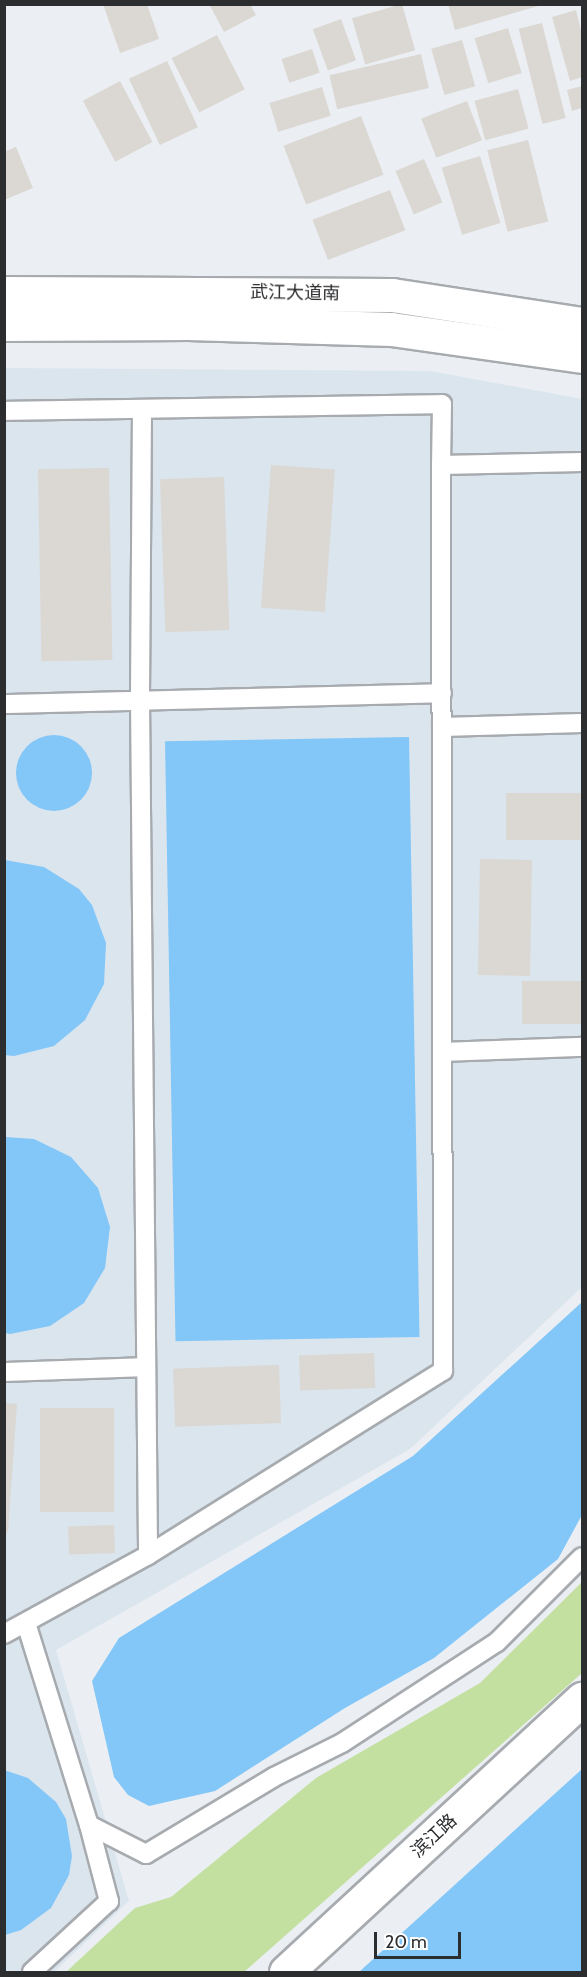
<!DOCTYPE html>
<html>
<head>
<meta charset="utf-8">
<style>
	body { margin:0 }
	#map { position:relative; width:587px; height:1977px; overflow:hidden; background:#ebeff3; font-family:Cabin,"Noto Sans SC",sans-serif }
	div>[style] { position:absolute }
	.built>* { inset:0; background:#dae5ee }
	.green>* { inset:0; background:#c3e0a1 }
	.water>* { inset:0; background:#83c6f8; transform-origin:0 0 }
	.round { border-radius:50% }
	.building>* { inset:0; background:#dbd7d2; transform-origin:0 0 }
	.roads { filter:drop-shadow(2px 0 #a7abaf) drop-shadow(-2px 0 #a7abaf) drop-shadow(0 2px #a7abaf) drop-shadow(0 -2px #a7abaf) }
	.lane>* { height:18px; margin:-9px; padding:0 9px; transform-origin:9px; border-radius:9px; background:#fff }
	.secondary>* { height:33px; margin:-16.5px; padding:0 16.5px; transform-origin:16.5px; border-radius:16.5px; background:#fff }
	.primary>* { height:33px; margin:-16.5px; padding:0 16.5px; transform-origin:16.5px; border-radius:16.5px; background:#fff }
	span { translate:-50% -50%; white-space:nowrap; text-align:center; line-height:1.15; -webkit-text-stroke:5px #fff; paint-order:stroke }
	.street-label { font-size:18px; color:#2c2d2f }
	.frame { position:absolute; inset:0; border:6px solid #2c2d2f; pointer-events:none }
	.scale { position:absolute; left:374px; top:1932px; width:87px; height:27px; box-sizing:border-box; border:3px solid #2c2d2f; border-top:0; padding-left:8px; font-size:18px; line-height:21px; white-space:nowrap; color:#2c2d2f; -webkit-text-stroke:4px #fff; paint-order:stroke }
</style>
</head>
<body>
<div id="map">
	<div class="built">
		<div style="clip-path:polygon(5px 368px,430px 371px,582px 399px,582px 1287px,410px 1449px,56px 1650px,129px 1901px,54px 1972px,5px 1972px)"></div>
	</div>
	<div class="green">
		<div style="clip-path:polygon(582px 1582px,582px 1673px,244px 1972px,66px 1972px,135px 1908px,171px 1897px,316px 1778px,480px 1683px)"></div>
	</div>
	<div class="water">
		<div class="round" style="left:16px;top:735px;width:76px;height:76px"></div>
		<div style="left:409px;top:737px;width:600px;height:244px;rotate:89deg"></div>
		<div style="clip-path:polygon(5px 860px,44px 867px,79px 889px,92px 905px,106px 943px,104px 984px,85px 1020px,54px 1046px,14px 1056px,4px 1055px)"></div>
		<div style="clip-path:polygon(5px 1137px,34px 1139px,71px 1157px,98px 1188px,110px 1227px,105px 1268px,84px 1303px,50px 1326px,10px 1334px,4px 1333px)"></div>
		<div style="clip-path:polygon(582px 1302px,582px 1515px,558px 1559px,434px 1658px,345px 1708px,215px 1791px,149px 1806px,128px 1795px,114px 1777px,92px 1681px,119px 1638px,413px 1456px)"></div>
		<div style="clip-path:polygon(582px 1769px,582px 1972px,359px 1972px)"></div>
		<div style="clip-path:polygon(4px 1770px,28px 1778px,56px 1802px,66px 1819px,72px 1856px,69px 1875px,51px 1908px,21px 1930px,5px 1935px)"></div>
	</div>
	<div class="building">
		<div style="clip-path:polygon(103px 4px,147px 4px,159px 39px,120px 53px)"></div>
		<div style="clip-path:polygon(209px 4px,250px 4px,256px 15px,224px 32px)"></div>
		<div style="left:402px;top:4px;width:48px;height:52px;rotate:74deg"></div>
		<div style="clip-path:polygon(448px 4px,542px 4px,542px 5px,455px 30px)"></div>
		<div style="clip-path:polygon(576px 10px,582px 35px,582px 77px,570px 81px,552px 17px)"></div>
		<div style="left:341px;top:19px;width:44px;height:30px;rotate:70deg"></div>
		<div style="left:542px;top:23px;width:98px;height:24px;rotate:76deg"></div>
		<div style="left:508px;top:28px;width:47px;height:35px;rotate:73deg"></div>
		<div style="left:217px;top:35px;width:61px;height:51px;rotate:63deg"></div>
		<div style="left:462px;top:40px;width:48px;height:32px;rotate:74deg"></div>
		<div style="left:312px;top:49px;width:25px;height:32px;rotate:72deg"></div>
		<div style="left:421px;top:54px;width:35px;height:94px;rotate:77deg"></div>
		<div style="left:167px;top:61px;width:73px;height:42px;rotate:65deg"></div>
		<div style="left:120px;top:81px;width:69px;height:42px;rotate:62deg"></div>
		<div style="clip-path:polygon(582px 86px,582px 108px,572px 111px,567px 90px)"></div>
		<div style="left:322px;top:87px;width:30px;height:55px;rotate:73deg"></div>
		<div style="left:518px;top:89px;width:41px;height:45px;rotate:75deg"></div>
		<div style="left:467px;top:101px;width:42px;height:49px;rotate:69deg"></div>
		<div style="left:361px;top:116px;width:63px;height:83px;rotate:69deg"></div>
		<div style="left:528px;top:140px;width:84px;height:42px;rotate:76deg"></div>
		<div style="clip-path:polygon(16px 147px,33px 188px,4px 200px,4px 152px)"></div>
		<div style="left:480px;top:156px;width:70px;height:40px;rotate:73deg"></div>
		<div style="left:424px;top:159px;width:47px;height:31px;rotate:67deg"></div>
		<div style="left:390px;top:190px;width:43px;height:83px;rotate:69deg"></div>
		<div style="left:271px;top:465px;width:64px;height:143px;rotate:4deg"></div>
		<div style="left:109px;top:468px;width:192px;height:71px;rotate:89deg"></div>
		<div style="left:224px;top:477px;width:153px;height:64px;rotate:88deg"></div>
		<div style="left:582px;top:793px;width:47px;height:76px;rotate:90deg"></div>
		<div style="left:480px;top:859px;width:52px;height:116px;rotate:1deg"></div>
		<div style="left:582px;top:981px;width:43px;height:60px;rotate:90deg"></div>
		<div style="left:374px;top:1353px;width:35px;height:75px;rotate:88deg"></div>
		<div style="left:279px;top:1365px;width:58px;height:106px;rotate:88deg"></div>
		<div style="left:4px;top:1403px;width:13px;height:129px;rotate:4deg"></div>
		<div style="left:40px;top:1408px;width:74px;height:104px"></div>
		<div style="left:114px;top:1525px;width:28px;height:46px;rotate:88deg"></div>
	</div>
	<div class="roads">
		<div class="lane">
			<div style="left:142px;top:409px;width:291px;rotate:90.4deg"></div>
			<div style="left:140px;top:700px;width:855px;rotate:89.46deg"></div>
			<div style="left:4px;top:411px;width:438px;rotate:-0.9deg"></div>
			<div style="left:442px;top:404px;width:61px;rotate:90.9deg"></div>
			<div style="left:441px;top:465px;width:141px;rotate:-1.2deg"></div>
			<div style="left:4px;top:704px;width:438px;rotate:-1.4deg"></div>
			<div style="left:442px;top:727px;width:140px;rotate:-1.6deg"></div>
			<div style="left:444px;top:1052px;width:138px;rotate:-2.1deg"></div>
			<div style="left:4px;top:1372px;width:142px;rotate:-2deg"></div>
			<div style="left:26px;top:1623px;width:212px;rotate:72.7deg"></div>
			<div style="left:89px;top:1825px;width:79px;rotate:75.3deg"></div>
			<div style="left:109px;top:1901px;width:105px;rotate:137.3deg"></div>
			<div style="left:4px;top:1634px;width:164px;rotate:-28.7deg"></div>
			<div style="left:148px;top:1555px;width:348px;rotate:-32deg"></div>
			<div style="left:443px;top:1371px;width:906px;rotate:-90.13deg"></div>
			<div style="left:89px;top:1825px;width:64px;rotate:27deg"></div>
			<div style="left:146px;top:1854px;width:149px;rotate:-31deg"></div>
			<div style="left:274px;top:1777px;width:76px;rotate:-26.6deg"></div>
			<div style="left:342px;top:1743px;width:185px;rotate:-33.1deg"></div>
			<div style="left:497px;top:1642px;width:120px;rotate:-45deg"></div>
		</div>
		<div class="secondary">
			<div style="left:286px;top:1972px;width:403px;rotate:-42.7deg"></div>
		</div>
		<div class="primary">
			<div style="left:4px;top:293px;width:388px;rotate:0.3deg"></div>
			<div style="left:392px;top:295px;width:192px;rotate:8.7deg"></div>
			<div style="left:4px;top:324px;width:184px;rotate:-0.3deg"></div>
			<div style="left:188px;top:323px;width:203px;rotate:1.7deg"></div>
			<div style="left:391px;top:329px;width:193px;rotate:8deg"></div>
		</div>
	</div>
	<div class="street-label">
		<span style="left:295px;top:293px;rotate:1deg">武江大道南</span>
		<span style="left:434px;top:1836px;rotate:-43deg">滨江路</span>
	</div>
	<div class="frame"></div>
	<div class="scale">20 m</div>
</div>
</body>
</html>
